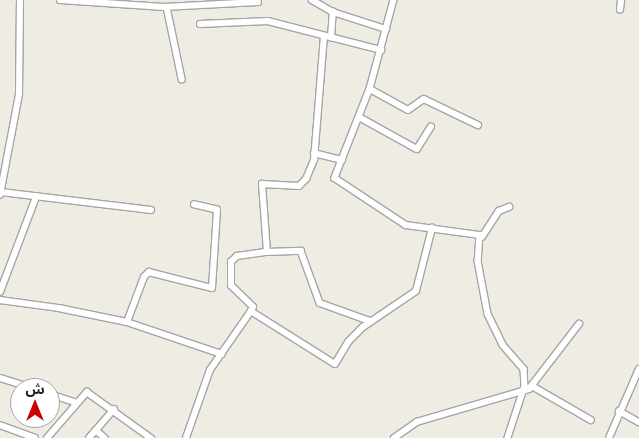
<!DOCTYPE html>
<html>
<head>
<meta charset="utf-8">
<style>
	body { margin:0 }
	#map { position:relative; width:639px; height:438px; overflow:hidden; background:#efece4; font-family:Helvetica,"Noto Sans Arabic",sans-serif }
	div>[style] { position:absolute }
	.roads { filter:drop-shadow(1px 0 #a5a5a5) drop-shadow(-1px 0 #a5a5a5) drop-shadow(0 1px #a5a5a5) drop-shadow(0 -1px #a5a5a5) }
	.minor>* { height:5.5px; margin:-2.75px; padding:0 2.75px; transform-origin:2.75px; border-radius:2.75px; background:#fff }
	span { translate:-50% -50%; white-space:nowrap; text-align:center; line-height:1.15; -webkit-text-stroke:4.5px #fff; paint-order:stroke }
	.north { position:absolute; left:10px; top:378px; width:50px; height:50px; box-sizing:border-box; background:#fff; border:1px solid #a5a5a5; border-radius:50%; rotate:0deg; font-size:14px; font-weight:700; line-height:20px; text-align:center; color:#1e1e1e }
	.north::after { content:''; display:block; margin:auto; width:18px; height:22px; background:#cd0003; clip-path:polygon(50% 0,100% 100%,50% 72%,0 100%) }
</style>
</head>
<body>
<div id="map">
	<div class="roads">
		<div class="minor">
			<div style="left:60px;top:0;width:104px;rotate:3.9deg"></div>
			<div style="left:164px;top:7px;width:94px;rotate:-3deg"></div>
			<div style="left:312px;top:0;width:24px;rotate:30deg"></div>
			<div style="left:394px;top:0;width:92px;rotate:105.1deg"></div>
			<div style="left:370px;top:89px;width:96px;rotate:111.5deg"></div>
			<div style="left:335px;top:178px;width:85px;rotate:33.5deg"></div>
			<div style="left:406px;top:225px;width:75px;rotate:7.7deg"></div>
			<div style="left:480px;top:235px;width:26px;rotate:94deg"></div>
			<div style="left:478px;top:261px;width:54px;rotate:79.3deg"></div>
			<div style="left:488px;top:314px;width:34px;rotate:64deg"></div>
			<div style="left:503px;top:345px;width:32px;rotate:49deg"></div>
			<div style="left:524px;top:369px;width:17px;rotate:87deg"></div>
			<div style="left:525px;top:386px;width:55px;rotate:108.1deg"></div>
			<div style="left:167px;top:7px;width:74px;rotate:78.2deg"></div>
			<div style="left:620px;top:10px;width:10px;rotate:-84deg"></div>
			<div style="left:200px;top:24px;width:68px;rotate:-2.5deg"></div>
			<div style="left:268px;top:21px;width:117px;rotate:14.4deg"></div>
			<div style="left:331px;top:38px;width:26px;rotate:-86deg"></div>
			<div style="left:333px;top:12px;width:56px;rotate:17.8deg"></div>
			<div style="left:370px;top:89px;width:43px;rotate:28.9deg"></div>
			<div style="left:408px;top:110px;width:19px;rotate:-35deg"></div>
			<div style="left:424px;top:99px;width:60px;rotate:25.7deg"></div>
			<div style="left:359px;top:117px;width:66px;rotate:28.9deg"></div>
			<div style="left:417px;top:149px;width:26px;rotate:-58deg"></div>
			<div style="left:314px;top:153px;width:29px;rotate:14deg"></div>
			<div style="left:1px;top:192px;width:151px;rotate:6.8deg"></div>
			<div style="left:0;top:195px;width:103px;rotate:-79.3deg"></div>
			<div style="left:19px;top:94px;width:94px;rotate:-89.4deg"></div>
			<div style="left:482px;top:237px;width:31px;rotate:-57deg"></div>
			<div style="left:499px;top:211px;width:11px;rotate:-22deg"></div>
			<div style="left:267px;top:252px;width:34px;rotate:-2deg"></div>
			<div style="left:301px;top:251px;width:55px;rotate:69.9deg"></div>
			<div style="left:320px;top:303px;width:53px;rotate:19.8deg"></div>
			<div style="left:0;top:292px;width:102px;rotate:-69.2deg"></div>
			<div style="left:0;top:300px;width:60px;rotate:7.7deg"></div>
			<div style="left:59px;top:308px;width:69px;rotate:11.6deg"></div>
			<div style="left:127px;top:322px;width:100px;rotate:18.6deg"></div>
			<div style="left:251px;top:311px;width:4px;rotate:-63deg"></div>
			<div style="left:253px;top:307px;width:30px;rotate:-136deg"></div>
			<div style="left:231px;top:286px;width:24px;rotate:-90deg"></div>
			<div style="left:231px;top:262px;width:8px;rotate:-45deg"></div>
			<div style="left:237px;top:256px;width:30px;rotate:-8deg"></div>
			<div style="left:267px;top:252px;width:68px;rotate:-94.2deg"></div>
			<div style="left:262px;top:184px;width:37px;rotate:3deg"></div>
			<div style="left:299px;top:186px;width:10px;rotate:-45deg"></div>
			<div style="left:306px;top:179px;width:21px;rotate:-67deg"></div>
			<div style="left:314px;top:160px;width:124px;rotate:-85.4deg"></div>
			<div style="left:127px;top:322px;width:48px;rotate:-69.3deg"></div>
			<div style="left:144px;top:277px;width:7px;rotate:-45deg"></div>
			<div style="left:149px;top:272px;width:65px;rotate:14.3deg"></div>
			<div style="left:212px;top:288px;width:78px;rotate:-86.3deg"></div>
			<div style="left:217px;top:210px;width:23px;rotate:-167deg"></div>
			<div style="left:0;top:378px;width:34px;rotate:17deg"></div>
			<div style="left:532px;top:386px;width:68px;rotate:30deg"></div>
			<div style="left:50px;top:394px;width:28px;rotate:18deg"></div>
			<div style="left:619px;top:411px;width:23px;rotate:29deg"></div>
			<div style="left:0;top:425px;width:37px;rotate:20deg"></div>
			<div style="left:96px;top:430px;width:12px;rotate:42deg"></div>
			<div style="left:47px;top:438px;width:61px;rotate:-49deg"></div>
			<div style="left:87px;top:392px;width:79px;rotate:35.7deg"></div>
			<div style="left:89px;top:438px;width:38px;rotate:-49deg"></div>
			<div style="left:186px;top:438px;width:72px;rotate:-70.6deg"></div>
			<div style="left:210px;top:370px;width:72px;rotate:-55.2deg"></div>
			<div style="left:251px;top:311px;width:99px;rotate:32.2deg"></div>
			<div style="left:335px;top:364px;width:26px;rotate:-59deg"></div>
			<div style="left:348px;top:342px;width:21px;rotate:-45deg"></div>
			<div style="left:363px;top:327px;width:64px;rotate:-34.2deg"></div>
			<div style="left:416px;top:291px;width:65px;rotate:-75.7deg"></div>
			<div style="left:394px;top:438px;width:28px;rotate:-35deg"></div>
			<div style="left:417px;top:422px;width:117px;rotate:-16.4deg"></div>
			<div style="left:529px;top:389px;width:82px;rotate:-52.4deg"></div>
			<div style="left:609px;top:438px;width:75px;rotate:-66.5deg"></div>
		</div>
	</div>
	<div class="north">ش</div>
</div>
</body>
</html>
